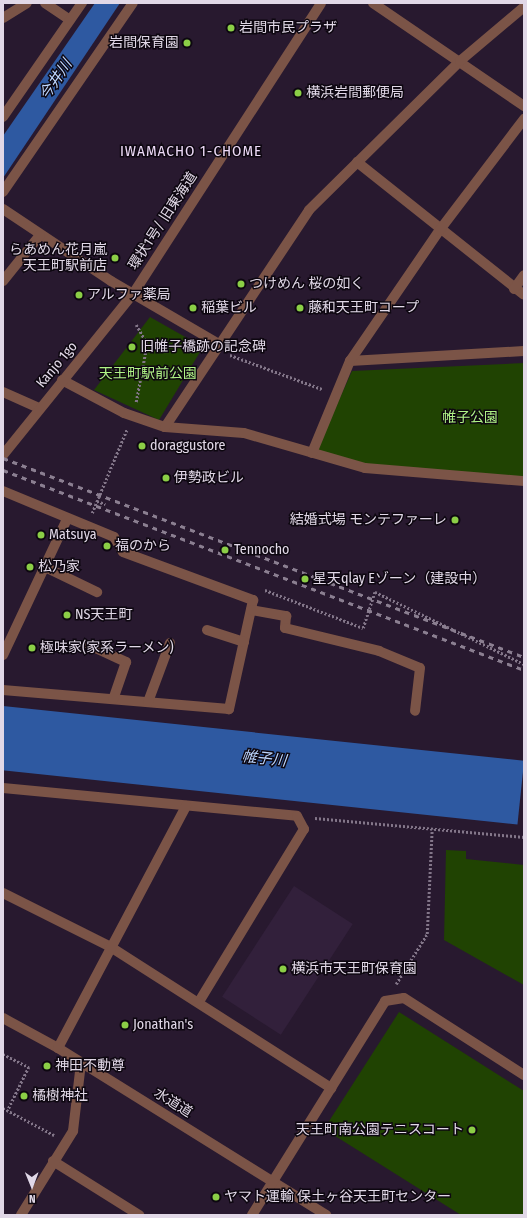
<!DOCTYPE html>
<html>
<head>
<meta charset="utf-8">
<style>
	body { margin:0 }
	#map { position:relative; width:527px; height:1218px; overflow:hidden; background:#28192f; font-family:"Fira Sans Condensed","Noto Sans JP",sans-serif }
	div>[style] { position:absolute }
	.built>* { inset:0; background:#32203b; transform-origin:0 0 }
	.green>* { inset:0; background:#204302 }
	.water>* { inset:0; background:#2e59a1; transform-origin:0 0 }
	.path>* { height:2.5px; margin-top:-1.25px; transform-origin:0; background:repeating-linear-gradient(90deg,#837689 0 2px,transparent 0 4px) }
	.minor>* { height:10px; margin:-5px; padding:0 5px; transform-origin:5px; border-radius:5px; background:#7b5447 }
	.rail>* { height:3px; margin-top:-1.5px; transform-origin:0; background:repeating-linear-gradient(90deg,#8b7f91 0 5px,transparent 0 10px) }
	.dots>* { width:11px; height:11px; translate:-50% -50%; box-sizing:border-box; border:2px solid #0d0710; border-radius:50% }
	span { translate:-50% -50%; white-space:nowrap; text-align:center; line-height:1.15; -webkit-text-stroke:3px #0d0710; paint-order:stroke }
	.poi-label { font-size:14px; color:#e1d8e7 }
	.left { translate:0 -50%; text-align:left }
	.right { translate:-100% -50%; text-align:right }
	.street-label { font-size:14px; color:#e1d8e7 }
	.park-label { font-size:14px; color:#b0f387 }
	.water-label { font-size:15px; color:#bdd6fe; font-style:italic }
	.neighbourhood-label { font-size:15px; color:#eddaf7; letter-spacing:1px }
	.frame { position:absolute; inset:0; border:4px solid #e1d8e7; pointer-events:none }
	.north { position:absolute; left:12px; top:1166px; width:40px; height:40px; -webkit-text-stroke:3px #0d0710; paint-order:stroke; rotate:179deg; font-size:11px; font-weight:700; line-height:16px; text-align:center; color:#e1d8e7 }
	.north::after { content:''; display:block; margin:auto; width:14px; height:18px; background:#e1d8e7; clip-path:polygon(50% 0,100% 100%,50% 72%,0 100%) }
</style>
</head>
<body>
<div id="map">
	<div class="built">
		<div style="left:294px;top:886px;width:70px;height:132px;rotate:33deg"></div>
	</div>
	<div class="green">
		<div style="clip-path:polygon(150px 317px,203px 347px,159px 420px,94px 390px)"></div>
		<div style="clip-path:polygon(524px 363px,524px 477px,366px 464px,316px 451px,352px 371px)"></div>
		<div style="clip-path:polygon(446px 850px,466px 851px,466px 859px,524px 865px,524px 985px,444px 940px)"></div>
		<div style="clip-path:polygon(399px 1012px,524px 1091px,524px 1215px,461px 1215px,324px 1129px)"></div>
	</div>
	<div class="water">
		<div style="clip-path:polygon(95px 3px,120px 3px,3px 178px,3px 136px)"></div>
		<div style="left:3px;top:706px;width:524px;height:64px;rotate:6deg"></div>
	</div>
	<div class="path">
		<div style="left:230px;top:355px;width:98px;rotate:20.3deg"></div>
		<div style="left:103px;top:367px;width:41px;rotate:9.9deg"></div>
		<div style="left:143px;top:374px;width:29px;rotate:-2deg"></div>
		<div style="left:172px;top:373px;width:16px;rotate:-22deg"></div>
		<div style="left:136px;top:402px;width:59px;rotate:-79.3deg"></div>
		<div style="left:147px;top:344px;width:22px;rotate:-120deg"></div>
		<div style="left:97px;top:501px;width:9px;rotate:21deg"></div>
		<div style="left:92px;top:513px;width:91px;rotate:-67.4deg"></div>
		<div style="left:265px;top:590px;width:105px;rotate:21.2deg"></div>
		<div style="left:363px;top:628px;width:38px;rotate:-72deg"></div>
		<div style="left:375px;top:592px;width:165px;rotate:25.8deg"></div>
		<div style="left:315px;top:818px;width:210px;rotate:5.2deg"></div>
		<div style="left:396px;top:984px;width:59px;rotate:-58.2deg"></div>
		<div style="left:427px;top:934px;width:105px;rotate:-87.3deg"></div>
		<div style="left:3px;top:1054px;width:29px;rotate:27deg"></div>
		<div style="left:29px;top:1067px;width:48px;rotate:116deg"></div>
		<div style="left:3px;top:1108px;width:58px;rotate:27.9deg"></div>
	</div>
	<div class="minor">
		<div style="left:45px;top:3px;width:30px;rotate:34deg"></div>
		<div style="left:373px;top:3px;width:183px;rotate:34.3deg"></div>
		<div style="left:3px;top:18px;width:28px;rotate:-32deg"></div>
		<div style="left:3px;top:117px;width:139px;rotate:-55.3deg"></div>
		<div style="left:357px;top:162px;width:213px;rotate:38.5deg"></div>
		<div style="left:3px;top:192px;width:229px;rotate:-55.5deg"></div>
		<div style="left:3px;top:209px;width:130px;rotate:33.7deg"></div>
		<div style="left:111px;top:281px;width:123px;rotate:30.3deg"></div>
		<div style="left:3px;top:281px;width:59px;rotate:-51.2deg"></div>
		<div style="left:514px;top:289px;width:17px;rotate:-54deg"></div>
		<div style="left:350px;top:361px;width:174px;rotate:-3.3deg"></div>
		<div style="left:62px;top:380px;width:70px;rotate:28deg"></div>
		<div style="left:124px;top:413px;width:43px;rotate:18.9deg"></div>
		<div style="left:165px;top:427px;width:79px;rotate:4.3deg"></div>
		<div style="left:244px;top:433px;width:126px;rotate:16.1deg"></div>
		<div style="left:365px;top:468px;width:160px;rotate:4.7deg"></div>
		<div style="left:3px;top:392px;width:39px;rotate:24deg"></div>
		<div style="left:165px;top:427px;width:260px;rotate:-56.4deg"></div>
		<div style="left:309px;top:210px;width:212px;rotate:-44.6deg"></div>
		<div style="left:460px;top:61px;width:84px;rotate:-40.2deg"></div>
		<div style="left:312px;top:453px;width:100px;rotate:-67.6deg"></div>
		<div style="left:350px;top:361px;width:158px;rotate:-55.6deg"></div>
		<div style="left:439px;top:231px;width:141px;rotate:-52.8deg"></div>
		<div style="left:3px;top:455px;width:207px;rotate:-51.1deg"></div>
		<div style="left:133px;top:294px;width:346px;rotate:-57.1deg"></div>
		<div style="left:3px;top:491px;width:120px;rotate:22.5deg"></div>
		<div style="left:114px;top:537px;width:17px;rotate:59deg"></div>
		<div style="left:123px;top:552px;width:139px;rotate:20.3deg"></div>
		<div style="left:253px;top:600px;width:112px;rotate:102.4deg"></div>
		<div style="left:229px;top:709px;width:227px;rotate:-175.2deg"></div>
		<div style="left:45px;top:567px;width:58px;rotate:25.7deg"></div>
		<div style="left:251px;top:610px;width:36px;rotate:10deg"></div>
		<div style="left:286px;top:616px;width:12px;rotate:95deg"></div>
		<div style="left:285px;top:628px;width:97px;rotate:13.7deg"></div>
		<div style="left:379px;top:651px;width:44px;rotate:22.5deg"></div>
		<div style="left:420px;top:668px;width:43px;rotate:96.6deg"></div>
		<div style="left:207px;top:630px;width:39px;rotate:18deg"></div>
		<div style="left:89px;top:645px;width:41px;rotate:24.7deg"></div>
		<div style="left:126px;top:662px;width:39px;rotate:109deg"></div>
		<div style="left:3px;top:655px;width:150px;rotate:-64.8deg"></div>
		<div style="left:148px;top:702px;width:63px;rotate:-69.6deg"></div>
		<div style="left:3px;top:788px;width:295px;rotate:5.4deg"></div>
		<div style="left:297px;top:816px;width:15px;rotate:62deg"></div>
		<div style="left:304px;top:829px;width:202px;rotate:121.3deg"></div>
		<div style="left:3px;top:893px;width:119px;rotate:26.6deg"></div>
		<div style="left:109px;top:946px;width:264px;rotate:32.6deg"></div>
		<div style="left:3px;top:1018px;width:63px;rotate:28.6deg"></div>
		<div style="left:58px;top:1048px;width:316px;rotate:31.9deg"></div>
		<div style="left:58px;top:1048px;width:274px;rotate:-62.1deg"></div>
		<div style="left:53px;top:1161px;width:102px;rotate:32.1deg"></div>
		<div style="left:21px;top:1215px;width:99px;rotate:-58.2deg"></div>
		<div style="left:73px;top:1131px;width:68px;rotate:-83.3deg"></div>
		<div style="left:252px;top:1215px;width:252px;rotate:-58.1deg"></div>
		<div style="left:385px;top:1001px;width:19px;rotate:-9deg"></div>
		<div style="left:404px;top:998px;width:143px;rotate:32.7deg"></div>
	</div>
	<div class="rail">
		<div style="left:3px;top:458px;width:558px;rotate:20.9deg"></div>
		<div style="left:3px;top:470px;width:558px;rotate:21deg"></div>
	</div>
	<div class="dots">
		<div style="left:231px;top:28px;background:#8bce46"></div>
		<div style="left:187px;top:43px;background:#8bce46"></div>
		<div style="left:298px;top:93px;background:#8bce46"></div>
		<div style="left:115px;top:258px;background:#8bce46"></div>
		<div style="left:241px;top:284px;background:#8bce46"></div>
		<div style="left:79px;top:295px;background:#8bce46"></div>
		<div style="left:193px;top:308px;background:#8bce46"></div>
		<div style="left:300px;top:308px;background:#8bce46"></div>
		<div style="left:132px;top:347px;background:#8bce46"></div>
		<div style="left:142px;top:446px;background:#8bce46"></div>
		<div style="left:166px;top:478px;background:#8bce46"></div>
		<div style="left:455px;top:520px;background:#8bce46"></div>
		<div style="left:41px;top:535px;background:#8bce46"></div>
		<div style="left:107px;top:546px;background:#8bce46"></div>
		<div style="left:225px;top:550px;background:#8bce46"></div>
		<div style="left:30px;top:567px;background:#8bce46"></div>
		<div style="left:305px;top:579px;background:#8bce46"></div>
		<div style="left:67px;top:615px;background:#8bce46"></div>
		<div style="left:32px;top:648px;background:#8bce46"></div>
		<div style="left:283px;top:969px;background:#8bce46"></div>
		<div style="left:125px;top:1025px;background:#8bce46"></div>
		<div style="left:47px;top:1066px;background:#8bce46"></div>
		<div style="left:24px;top:1096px;background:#8bce46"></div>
		<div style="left:472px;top:1130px;background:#8bce46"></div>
		<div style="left:216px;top:1197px;background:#8bce46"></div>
	</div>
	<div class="poi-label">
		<span class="left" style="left:239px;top:28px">岩間市民プラザ</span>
		<span class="right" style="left:179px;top:43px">岩間保育園</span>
		<span class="left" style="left:306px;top:93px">横浜岩間郵便局</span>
		<span class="right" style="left:107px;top:258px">らあめん花月嵐<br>天王町駅前店</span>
		<span class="left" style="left:249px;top:284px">つけめん 桜の如く</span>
		<span class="left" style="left:87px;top:295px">アルファ薬局</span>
		<span class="left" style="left:201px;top:308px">稲葉ビル</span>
		<span class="left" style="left:308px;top:308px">藤和天王町コープ</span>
		<span class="left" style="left:140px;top:347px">旧帷子橋跡の記念碑</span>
		<span class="left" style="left:150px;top:446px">doraggustore</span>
		<span class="left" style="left:174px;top:478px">伊勢政ビル</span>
		<span class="right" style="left:447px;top:520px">結婚式場 モンテファーレ</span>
		<span class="left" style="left:49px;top:535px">Matsuya</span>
		<span class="left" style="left:115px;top:546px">福のから</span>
		<span class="left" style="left:234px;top:550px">Tennocho</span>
		<span class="left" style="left:38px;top:567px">松乃家</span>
		<span class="left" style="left:313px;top:579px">星天qlay Eゾーン（建設中）</span>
		<span class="left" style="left:75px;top:615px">NS天王町</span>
		<span class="left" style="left:40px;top:648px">極味家(家系ラーメン)</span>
		<span class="left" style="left:291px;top:969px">横浜市天王町保育園</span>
		<span class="left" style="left:133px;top:1025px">Jonathan's</span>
		<span class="left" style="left:55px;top:1066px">神田不動尊</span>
		<span class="left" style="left:32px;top:1096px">橘樹神社</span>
		<span class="right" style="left:464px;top:1130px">天王町南公園テニスコート</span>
		<span class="left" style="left:224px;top:1197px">ヤマト運輸 保土ヶ谷天王町センター</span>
	</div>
	<div class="street-label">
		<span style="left:163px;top:221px;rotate:-57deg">環状1号/ 旧東海道</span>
		<span style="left:57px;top:365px;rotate:-50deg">Kanjo 1go</span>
		<span style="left:173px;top:1103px;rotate:32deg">水道道</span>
	</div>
	<div class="park-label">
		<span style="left:148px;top:374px">天王町駅前公園</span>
		<span style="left:470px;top:418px">帷子公園</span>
	</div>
	<div class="water-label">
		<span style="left:56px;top:80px;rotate:-56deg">今井川</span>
		<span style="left:264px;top:759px;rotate:6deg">帷子川</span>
	</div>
	<div class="neighbourhood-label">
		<span style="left:191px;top:152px">IWAMACHO 1-CHOME</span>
	</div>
	<div class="frame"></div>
	<div class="north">N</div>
</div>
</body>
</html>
